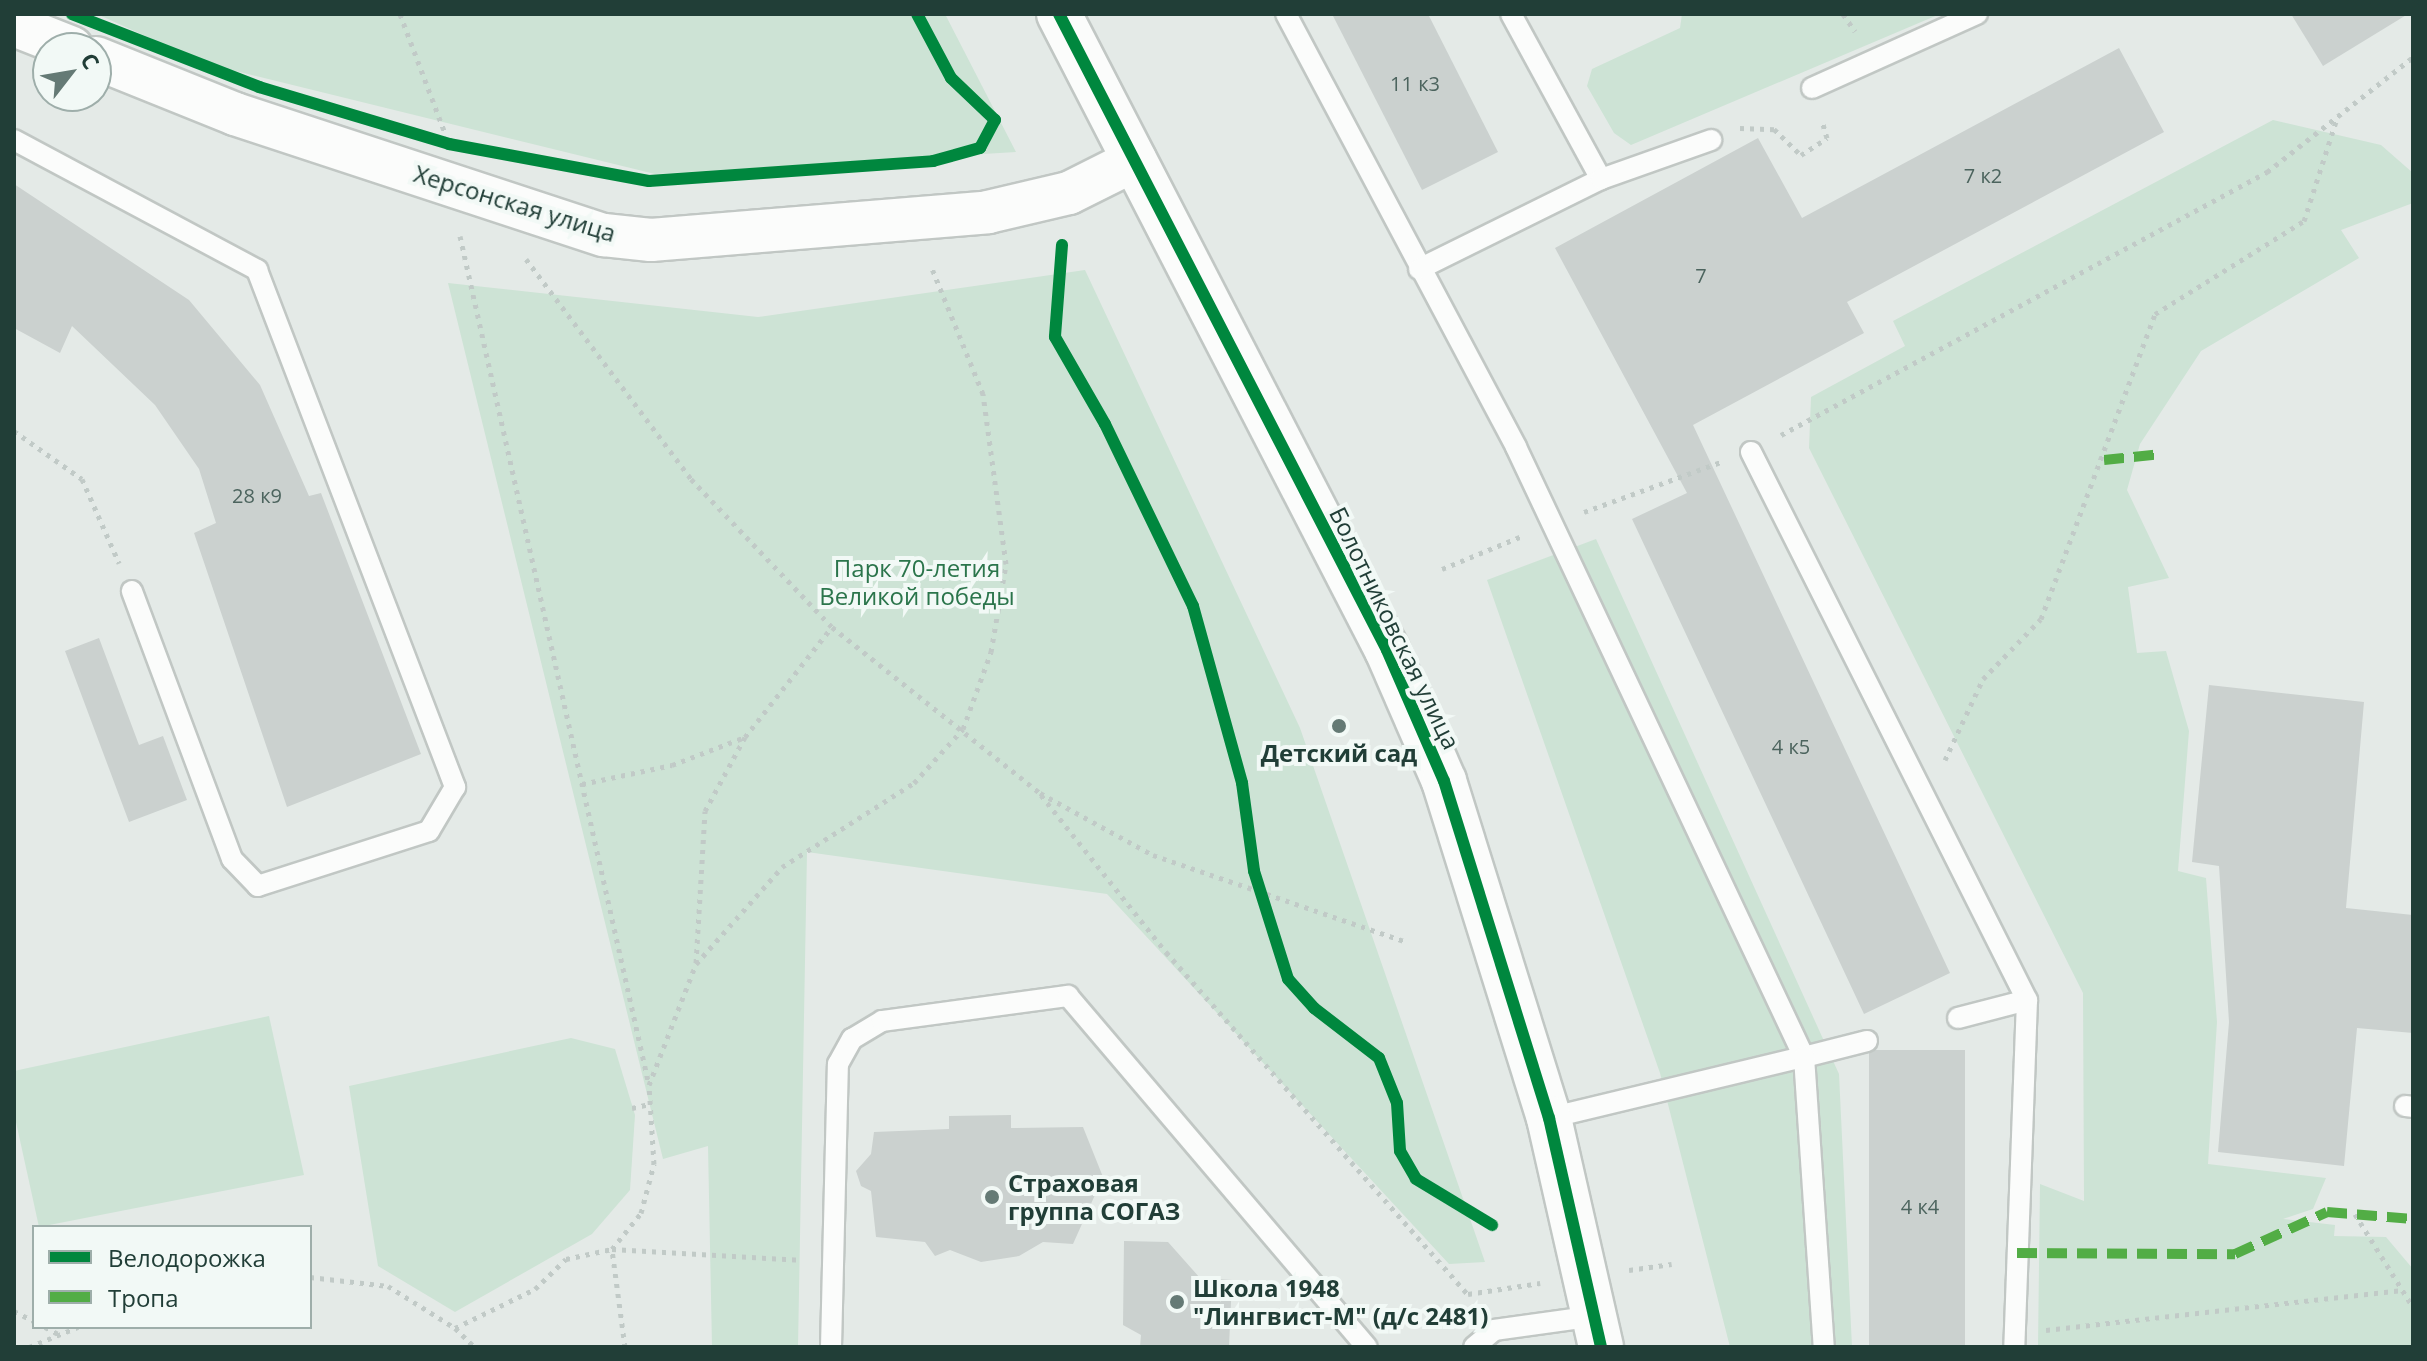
<!DOCTYPE html>
<html>
<head>
<meta charset="utf-8">
<style>
	body { margin:0 }
	#map { position:relative; width:2427px; height:1361px; overflow:hidden; background:#e4eae7; font-family:"Open Sans",sans-serif }
	div>[style] { position:absolute }
	.green>* { inset:0; background:#cde3d5 }
	.building>* { inset:0; background:#cbd1cf; transform-origin:0 0 }
	.path>* { height:5px; margin-top:-2.5px; transform-origin:0; background:repeating-linear-gradient(90deg,#c1cac7 0 4px,transparent 0 10px) }
	.roads { filter:drop-shadow(2px 0 #c1c7c4) drop-shadow(-2px 0 #c1c7c4) drop-shadow(0 2px #c1c7c4) drop-shadow(0 -2px #c1c7c4) }
	.service>* { height:20px; margin:-10px; padding:0 10px; transform-origin:10px; border-radius:10px; background:#fbfcfb }
	.minor>* { height:42px; margin:-21px; padding:0 21px; transform-origin:21px; border-radius:21px; background:#fbfcfb }
	.tertiary>* { height:44px; margin:-22px; padding:0 22px; transform-origin:22px; border-radius:22px; background:#fbfcfb }
	.quiet>* { height:10px; margin-top:-5px; transform-origin:0; background:repeating-linear-gradient(90deg,#52ad45 0 20px,transparent 0 30px) }
	.cycleway>* { height:12px; margin:-6px; padding:0 6px; transform-origin:6px; border-radius:6px; background:#00873e }
	.dots>* { width:22px; height:22px; translate:-50% -50%; box-sizing:border-box; border:4px solid #f2f9f6; border-radius:50% }
	span { translate:-50% -50%; white-space:nowrap; text-align:center; line-height:1.15; -webkit-text-stroke:8px #f2f9f6; paint-order:stroke }
	.number-label { font-size:20px; color:#4c645e }
	.number-label span { -webkit-text-stroke-width:0 }
	.street-label { font-size:24px; color:#213e37 }
	.park-label { font-size:24px; color:#2b754b }
	.poi-label { font-size:24px; color:#213e37; font-weight:700 }
	.left { translate:0 -50%; text-align:left }
	.frame { position:absolute; inset:0; border:16px solid #213e37; pointer-events:none }
	.legend { position:absolute; left:32px; top:1225px; width:280px; height:104px; box-sizing:border-box; background:#f2f9f6; border:2px solid #9eaeaa; margin:0; padding:10px 14px; list-style:none; font-size:24px; color:#213e37 }
	.legend li { display:flex; align-items:center; gap:16px; height:40px }
	.legend b { width:40px; border:2px solid #9eaeaa }
	.north { position:absolute; left:32px; top:32px; width:80px; height:80px; box-sizing:border-box; background:#f2f9f6; border:2px solid #9eaeaa; border-radius:50%; rotate:59deg; font-size:22px; font-weight:700; line-height:32px; text-align:center; color:#213e37 }
	.north::after { content:''; display:block; margin:auto; width:28px; height:36px; background:#657a75; clip-path:polygon(50% 0,100% 100%,50% 72%,0 100%) }
</style>
</head>
<body>
<div id="map">
	<div class="green">
		<div style="clip-path:polygon(97px 14px,945px 14px,1016px 152px,655px 174px,207px 64px)"></div>
		<div style="clip-path:polygon(1682px 14px,1940px 14px,1631px 145px,1614px 133px,1587px 86px,1592px 69px,1680px 28px)"></div>
		<div style="clip-path:polygon(2273px 120px,2381px 145px,2413px 173px,2413px 203px,2341px 230px,2359px 258px,2201px 351px,2140px 444px,2127px 490px,2169px 578px,2128px 587px,2137px 653px,2166px 651px,2189px 731px,2178px 871px,2206px 878px,2217px 1022px,2208px 1164px,2326px 1178px,2313px 1209px,2283px 1219px,2335px 1225px,2334px 1236px,2386px 1237px,2413px 1269px,2413px 1347px,2038px 1347px,2040px 1184px,2084px 1201px,2083px 993px,1809px 448px,1811px 397px,1905px 346px,1893px 321px)"></div>
		<div style="clip-path:polygon(1085px 270px,1300px 728px,1485px 1262px,1449px 1264px,1107px 894px,807px 852px,798px 1347px,712px 1347px,708px 1146px,663px 1159px,448px 283px,758px 317px)"></div>
		<div style="clip-path:polygon(1596px 539px,1839px 1074px,1852px 1347px,1730px 1347px,1660px 1073px,1487px 580px)"></div>
		<div style="clip-path:polygon(269px 1016px,304px 1175px,39px 1227px,14px 1113px,14px 1071px)"></div>
		<div style="clip-path:polygon(571px 1038px,615px 1049px,635px 1115px,630px 1190px,592px 1234px,455px 1312px,378px 1266px,349px 1086px)"></div>
	</div>
	<div class="building">
		<div style="clip-path:polygon(1332px 14px,1428px 14px,1498px 152px,1422px 190px)"></div>
		<div style="clip-path:polygon(2291px 14px,2408px 14px,2323px 66px)"></div>
		<div style="clip-path:polygon(2119px 48px,2164px 132px,1847px 302px,1864px 333px,1693px 425px,1950px 973px,1864px 1014px,1632px 519px,1687px 493px,1555px 248px,1758px 138px,1802px 218px)"></div>
		<div style="clip-path:polygon(14px 184px,189px 300px,260px 385px,309px 496px,321px 493px,421px 754px,287px 807px,194px 533px,216px 523px,199px 469px,155px 405px,72px 326px,60px 353px,14px 328px)"></div>
		<div style="clip-path:polygon(99px 638px,139px 745px,163px 736px,187px 800px,129px 822px,65px 651px)"></div>
		<div style="clip-path:polygon(2209px 685px,2364px 702px,2346px 908px,2413px 915px,2413px 1033px,2357px 1028px,2344px 1166px,2218px 1152px,2229px 1022px,2219px 866px,2192px 862px)"></div>
		<div style="left:1965px;top:1050px;width:297px;height:96px;rotate:90deg"></div>
		<div style="clip-path:polygon(1011px 1115px,1011px 1128px,1083px 1127px,1103px 1177px,1073px 1244px,1043px 1242px,1019px 1256px,981px 1262px,950px 1250px,935px 1256px,925px 1242px,876px 1237px,871px 1191px,861px 1186px,856px 1171px,871px 1154px,874px 1132px,949px 1129px,949px 1116px)"></div>
		<div style="clip-path:polygon(1124px 1241px,1168px 1242px,1200px 1278px,1232px 1280px,1229px 1347px,1140px 1347px,1141px 1335px,1123px 1325px)"></div>
	</div>
	<div class="path">
		<div style="left:400px;top:14px;width:130px;rotate:69.3deg"></div>
		<div style="left:1843px;top:14px;width:21px;rotate:55deg"></div>
		<div style="left:1740px;top:128px;width:34px;rotate:2deg"></div>
		<div style="left:1774px;top:129px;width:37px;rotate:44deg"></div>
		<div style="left:1801px;top:155px;width:31px;rotate:-33deg"></div>
		<div style="left:1827px;top:138px;width:19px;rotate:-106deg"></div>
		<div style="left:529px;top:159px;width:122px;rotate:10.4deg"></div>
		<div style="left:649px;top:181px;width:285px;rotate:-4deg"></div>
		<div style="left:933px;top:161px;width:49px;rotate:-15.5deg"></div>
		<div style="left:980px;top:148px;width:32px;rotate:-62deg"></div>
		<div style="left:460px;top:236px;width:870px;rotate:77.45deg"></div>
		<div style="left:526px;top:259px;width:275px;rotate:53.1deg"></div>
		<div style="left:691px;top:479px;width:204px;rotate:46.4deg"></div>
		<div style="left:832px;top:627px;width:266px;rotate:38.6deg"></div>
		<div style="left:1040px;top:793px;width:129px;rotate:28.8deg"></div>
		<div style="left:1153px;top:855px;width:268px;rotate:18.9deg"></div>
		<div style="left:14px;top:431px;width:83px;rotate:35.2deg"></div>
		<div style="left:82px;top:479px;width:92px;rotate:66.2deg"></div>
		<div style="left:1781px;top:435px;width:553px;rotate:-28.42deg"></div>
		<div style="left:2267px;top:172px;width:186px;rotate:-38.2deg"></div>
		<div style="left:1584px;top:512px;width:146px;rotate:-20.1deg"></div>
		<div style="left:1442px;top:569px;width:87px;rotate:-22.4deg"></div>
		<div style="left:1945px;top:760px;width:89px;rotate:-64.9deg"></div>
		<div style="left:1983px;top:679px;width:83px;rotate:-46deg"></div>
		<div style="left:2041px;top:619px;width:326px;rotate:-69.5deg"></div>
		<div style="left:2155px;top:314px;width:176px;rotate:-32deg"></div>
		<div style="left:2304px;top:221px;width:108px;rotate:-72.2deg"></div>
		<div style="left:582px;top:784px;width:92px;rotate:-11.9deg"></div>
		<div style="left:672px;top:765px;width:78px;rotate:-21deg"></div>
		<div style="left:1041px;top:795px;width:201px;rotate:51.5deg"></div>
		<div style="left:1166px;top:952px;width:456px;rotate:48.6deg"></div>
		<div style="left:1468px;top:1294px;width:73px;rotate:-8.7deg"></div>
		<div style="left:696px;top:963px;width:152px;rotate:-86.6deg"></div>
		<div style="left:705px;top:811px;width:84px;rotate:-61.6deg"></div>
		<div style="left:745px;top:737px;width:140px;rotate:-51.7deg"></div>
		<div style="left:632px;top:1108px;width:18px;rotate:-13deg"></div>
		<div style="left:2355px;top:1214px;width:110px;rotate:58.1deg"></div>
		<div style="left:1629px;top:1270px;width:43px;rotate:-7.9deg"></div>
		<div style="left:310px;top:1277px;width:79px;rotate:6.6deg"></div>
		<div style="left:388px;top:1286px;width:79px;rotate:32.1deg"></div>
		<div style="left:455px;top:1328px;width:89px;rotate:-26deg"></div>
		<div style="left:535px;top:1289px;width:43px;rotate:-44.1deg"></div>
		<div style="left:566px;top:1259px;width:47px;rotate:-12.3deg"></div>
		<div style="left:612px;top:1249px;width:46px;rotate:-51.1deg"></div>
		<div style="left:641px;top:1213px;width:51px;rotate:-75.1deg"></div>
		<div style="left:654px;top:1164px;width:79px;rotate:-93.6deg"></div>
		<div style="left:649px;top:1085px;width:130px;rotate:-68.8deg"></div>
		<div style="left:696px;top:964px;width:130px;rotate:-48.4deg"></div>
		<div style="left:782px;top:867px;width:156px;rotate:-32.5deg"></div>
		<div style="left:914px;top:783px;width:73px;rotate:-47.8deg"></div>
		<div style="left:963px;top:729px;width:82px;rotate:-70deg"></div>
		<div style="left:991px;top:652px;width:89px;rotate:-80.3deg"></div>
		<div style="left:1006px;top:564px;width:172px;rotate:-97.7deg"></div>
		<div style="left:983px;top:394px;width:138px;rotate:-112.1deg"></div>
		<div style="left:14px;top:1311px;width:22px;rotate:27deg"></div>
		<div style="left:45px;top:1327px;width:17px;rotate:28deg"></div>
		<div style="left:455px;top:1328px;width:28px;rotate:44deg"></div>
		<div style="left:2046px;top:1330px;width:359px;rotate:-6.4deg"></div>
		<div style="left:29px;top:1347px;width:53px;rotate:-22.2deg"></div>
		<div style="left:625px;top:1347px;width:99px;rotate:-97.6deg"></div>
		<div style="left:612px;top:1249px;width:188px;rotate:3.3deg"></div>
	</div>
	<div class="roads">
		<div class="service">
			<div style="left:1286px;top:14px;width:490px;rotate:62deg"></div>
			<div style="left:1516px;top:447px;width:675px;rotate:64.73deg"></div>
			<div style="left:1804px;top:1057px;width:65px;rotate:-14.3deg"></div>
			<div style="left:1511px;top:14px;width:188px;rotate:61.4deg"></div>
			<div style="left:1812px;top:88px;width:181px;rotate:-24.2deg"></div>
			<div style="left:14px;top:140px;width:276px;rotate:28.1deg"></div>
			<div style="left:257px;top:270px;width:554px;rotate:69.04deg"></div>
			<div style="left:455px;top:787px;width:51px;rotate:120.6deg"></div>
			<div style="left:429px;top:831px;width:180px;rotate:162.2deg"></div>
			<div style="left:258px;top:886px;width:37px;rotate:-134deg"></div>
			<div style="left:232px;top:859px;width:286px;rotate:-110.5deg"></div>
			<div style="left:1419px;top:269px;width:203px;rotate:-26.3deg"></div>
			<div style="left:1601px;top:179px;width:117px;rotate:-19.5deg"></div>
			<div style="left:1751px;top:452px;width:614px;rotate:63.27deg"></div>
			<div style="left:2027px;top:1000px;width:347px;rotate:92.1deg"></div>
			<div style="left:1958px;top:1018px;width:71px;rotate:-14.6deg"></div>
			<div style="left:2405px;top:1106px;width:8px;rotate:7deg"></div>
			<div style="left:1549px;top:1118px;width:262px;rotate:-13.5deg"></div>
			<div style="left:1804px;top:1057px;width:291px;rotate:86.1deg"></div>
			<div style="left:831px;top:1347px;width:283px;rotate:-88.6deg"></div>
			<div style="left:838px;top:1064px;width:29px;rotate:-61deg"></div>
			<div style="left:852px;top:1039px;width:35px;rotate:-31deg"></div>
			<div style="left:882px;top:1021px;width:188px;rotate:-7.7deg"></div>
			<div style="left:1068px;top:996px;width:461px;rotate:49.6deg"></div>
			<div style="left:1474px;top:1347px;width:26px;rotate:-40deg"></div>
			<div style="left:1494px;top:1330px;width:102px;rotate:-7.9deg"></div>
		</div>
		<div class="minor">
			<div style="left:14px;top:25px;width:62px;rotate:21.6deg"></div>
			<div style="left:96px;top:58px;width:150px;rotate:21.9deg"></div>
			<div style="left:235px;top:114px;width:388px;rotate:18.2deg"></div>
			<div style="left:604px;top:235px;width:47px;rotate:6.1deg"></div>
			<div style="left:651px;top:240px;width:338px;rotate:-4.7deg"></div>
			<div style="left:988px;top:212px;width:83px;rotate:-13.2deg"></div>
			<div style="left:1069px;top:193px;width:74px;rotate:-26.6deg"></div>
		</div>
		<div class="tertiary">
			<div style="left:1059px;top:14px;width:716px;rotate:62.72deg"></div>
			<div style="left:1387px;top:650px;width:143px;rotate:66.5deg"></div>
			<div style="left:1444px;top:781px;width:353px;rotate:72.7deg"></div>
			<div style="left:1549px;top:1118px;width:235px;rotate:77.2deg"></div>
		</div>
	</div>
	<div class="quiet">
		<div style="left:2104px;top:460px;width:58px;rotate:-5.9deg"></div>
		<div style="left:2017px;top:1253px;width:218px;rotate:0.3deg"></div>
		<div style="left:2235px;top:1254px;width:101px;rotate:-24.5deg"></div>
		<div style="left:2327px;top:1212px;width:86px;rotate:4.7deg"></div>
	</div>
	<div class="cycleway">
		<div style="left:72px;top:14px;width:201px;rotate:21.3deg"></div>
		<div style="left:259px;top:87px;width:198px;rotate:16.7deg"></div>
		<div style="left:449px;top:144px;width:203px;rotate:10.5deg"></div>
		<div style="left:649px;top:181px;width:285px;rotate:-4deg"></div>
		<div style="left:933px;top:161px;width:49px;rotate:-15.5deg"></div>
		<div style="left:980px;top:148px;width:32px;rotate:-62deg"></div>
		<div style="left:995px;top:120px;width:61px;rotate:-136.3deg"></div>
		<div style="left:951px;top:78px;width:72px;rotate:-118deg"></div>
		<div style="left:1059px;top:14px;width:716px;rotate:62.72deg"></div>
		<div style="left:1387px;top:650px;width:143px;rotate:66.5deg"></div>
		<div style="left:1444px;top:781px;width:353px;rotate:72.7deg"></div>
		<div style="left:1549px;top:1118px;width:235px;rotate:77.2deg"></div>
		<div style="left:1062px;top:245px;width:92px;rotate:94.4deg"></div>
		<div style="left:1055px;top:337px;width:100px;rotate:60.1deg"></div>
		<div style="left:1105px;top:424px;width:202px;rotate:64.2deg"></div>
		<div style="left:1193px;top:606px;width:184px;rotate:74.5deg"></div>
		<div style="left:1242px;top:783px;width:89px;rotate:82.2deg"></div>
		<div style="left:1254px;top:871px;width:113px;rotate:72.5deg"></div>
		<div style="left:1288px;top:979px;width:39px;rotate:48deg"></div>
		<div style="left:1314px;top:1008px;width:82px;rotate:37.6deg"></div>
		<div style="left:1379px;top:1058px;width:48px;rotate:68.2deg"></div>
		<div style="left:1397px;top:1103px;width:48px;rotate:86.4deg"></div>
		<div style="left:1400px;top:1151px;width:32px;rotate:60deg"></div>
		<div style="left:1416px;top:1179px;width:89px;rotate:31.2deg"></div>
	</div>
	<div class="dots">
		<div style="left:1339px;top:726px;background:#657a75"></div>
		<div style="left:992px;top:1197px;background:#657a75"></div>
		<div style="left:1177px;top:1302px;background:#657a75"></div>
	</div>
	<div class="number-label">
		<span style="left:1415px;top:83px">11 к3</span>
		<span style="left:1983px;top:175px">7 к2</span>
		<span style="left:1701px;top:275px">7</span>
		<span style="left:257px;top:495px">28 к9</span>
		<span style="left:1791px;top:746px">4 к5</span>
		<span style="left:1920px;top:1206px">4 к4</span>
	</div>
	<div class="street-label">
		<span style="left:515px;top:203px;rotate:17deg">Херсонская улица</span>
		<span style="left:1395px;top:628px;rotate:64deg">Болотниковская улица</span>
	</div>
	<div class="park-label">
		<span style="left:917px;top:582px">Парк 70-летия<br>Великой победы</span>
	</div>
	<div class="poi-label">
		<span style="left:1339px;top:753px">Детский сад</span>
		<span class="left" style="left:1008px;top:1197px">Страховая<br>группа СОГАЗ</span>
		<span class="left" style="left:1193px;top:1302px">Школа 1948<br>"Лингвист-М" (д/с 2481)</span>
	</div>
	<div class="frame"></div>
	<ul class="legend">
	<li><b style="height:10px;background:#00873e"></b>Велодорожка</li>
	<li><b style="height:10px;background:#52ad45"></b>Тропа</li>
	</ul>
	<div class="north">С</div>
</div>
</body>
</html>
